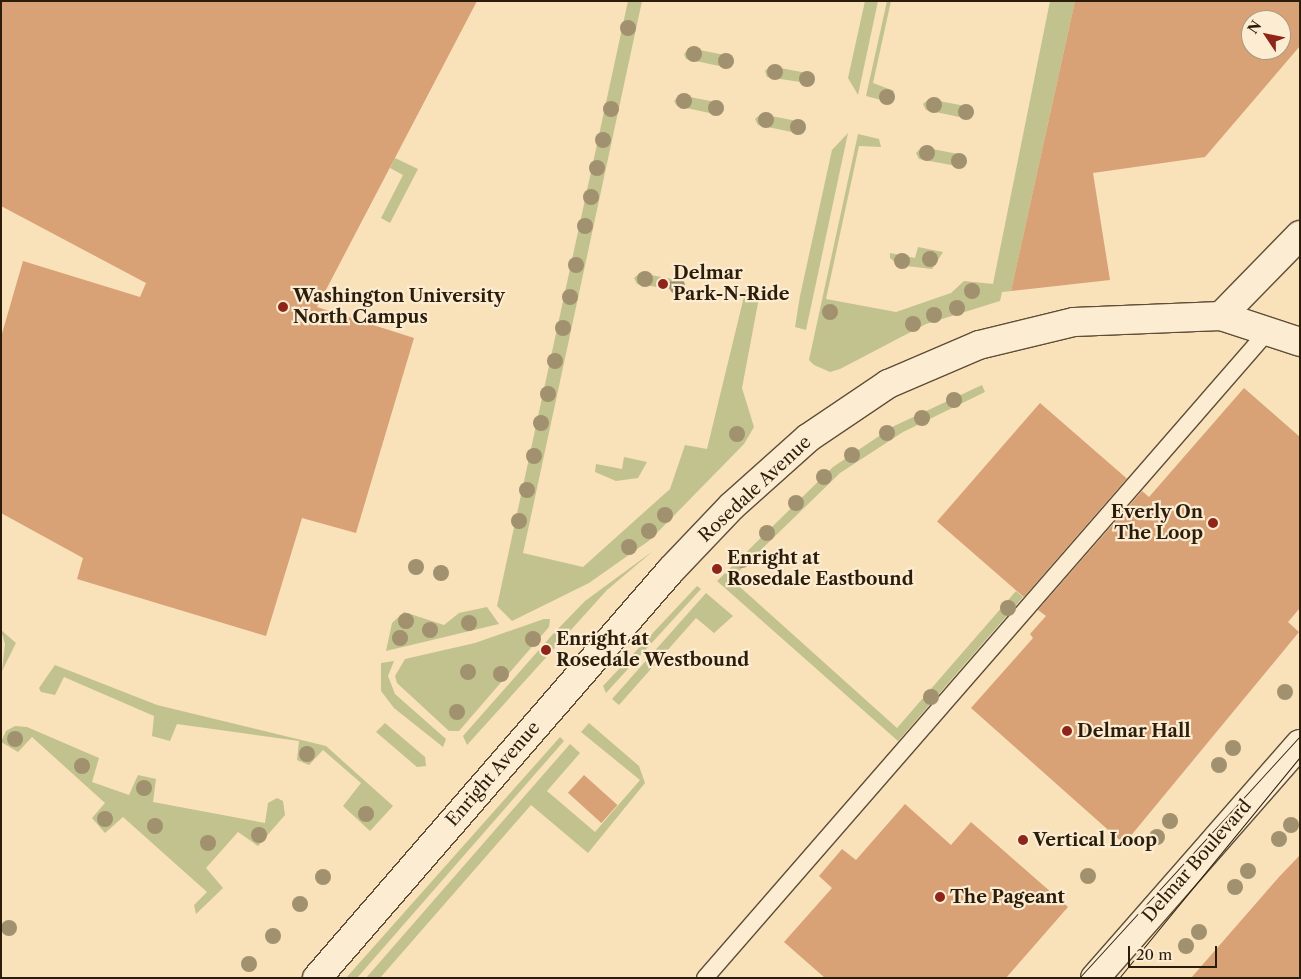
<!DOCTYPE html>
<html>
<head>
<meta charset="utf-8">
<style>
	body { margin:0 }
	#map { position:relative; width:1301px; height:979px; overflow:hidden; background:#f9e1ba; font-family:"Libre Caslon Text",serif }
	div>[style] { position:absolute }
	.green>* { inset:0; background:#c1c28d }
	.building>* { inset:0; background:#d8a276; transform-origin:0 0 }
	.roads { filter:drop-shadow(1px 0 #5f4e37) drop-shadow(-1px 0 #5f4e37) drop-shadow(0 1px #5f4e37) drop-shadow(0 -1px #5f4e37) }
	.lane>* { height:16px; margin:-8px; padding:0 8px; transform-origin:8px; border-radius:8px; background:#fbecd2 }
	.street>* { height:28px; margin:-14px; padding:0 14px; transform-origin:14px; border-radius:14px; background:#fbecd2 }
	.secondary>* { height:28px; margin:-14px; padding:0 14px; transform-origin:14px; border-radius:14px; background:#fbecd2 }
	.tram>* { height:1px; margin:-0.5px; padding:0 0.5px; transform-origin:0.5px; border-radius:0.5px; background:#2c1d0b }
	.trees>* { width:16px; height:16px; margin:-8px; border-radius:50%; background:#a1916f }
	.dots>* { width:14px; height:14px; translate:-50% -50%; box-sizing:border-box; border:2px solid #fbecd2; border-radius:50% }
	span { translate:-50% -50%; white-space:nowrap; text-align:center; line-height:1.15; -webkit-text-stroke:4.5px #fbecd2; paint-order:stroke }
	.poi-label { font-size:18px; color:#2c1d0b; font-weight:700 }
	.left { translate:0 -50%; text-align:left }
	.right { translate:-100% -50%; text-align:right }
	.street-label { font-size:18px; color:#2c1d0b }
	.frame { position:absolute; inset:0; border:2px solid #2c1d0b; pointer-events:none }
	.north { position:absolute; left:1241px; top:10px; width:50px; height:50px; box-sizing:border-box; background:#fbecd2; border:1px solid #a89982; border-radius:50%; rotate:304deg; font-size:14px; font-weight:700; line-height:20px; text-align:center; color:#2c1d0b }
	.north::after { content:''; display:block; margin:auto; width:18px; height:22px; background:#8f2418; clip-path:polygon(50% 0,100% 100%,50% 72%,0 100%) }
	.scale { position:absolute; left:1128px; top:946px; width:89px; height:22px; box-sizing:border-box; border:2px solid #2c1d0b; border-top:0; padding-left:6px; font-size:15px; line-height:18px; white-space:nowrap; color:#2c1d0b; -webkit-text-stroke:4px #fbecd2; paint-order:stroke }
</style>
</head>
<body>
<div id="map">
	<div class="green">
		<div style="clip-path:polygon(628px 1px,642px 1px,523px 553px,583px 567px,670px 489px,685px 445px,707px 449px,747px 284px,761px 287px,742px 388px,754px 427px,744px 444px,650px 540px,589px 583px,512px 621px,497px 606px)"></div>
		<div style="clip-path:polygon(865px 1px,878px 1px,858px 95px,848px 78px)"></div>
		<div style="clip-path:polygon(887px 1px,891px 1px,873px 83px,894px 91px,891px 99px,885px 101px,866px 96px)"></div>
		<div style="clip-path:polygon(1050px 1px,1075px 1px,1011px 291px,1002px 292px,1000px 301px,926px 324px,840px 369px,830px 372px,814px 365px,809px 360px,858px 134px,879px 139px,881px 147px,859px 146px,826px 299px,896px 312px,951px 293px,964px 281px,993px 284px)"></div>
		<div style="clip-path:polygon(689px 48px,730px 56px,734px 63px,729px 68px,686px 59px,684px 54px)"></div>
		<div style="clip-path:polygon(770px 66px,812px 74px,814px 84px,767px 77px,765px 71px)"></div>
		<div style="clip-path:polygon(679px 95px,721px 103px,724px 110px,719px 115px,677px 106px,674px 101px)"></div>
		<div style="clip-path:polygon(929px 99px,970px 107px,974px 113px,969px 119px,926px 110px,923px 104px)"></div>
		<div style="clip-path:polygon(761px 114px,802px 122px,806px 128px,801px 134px,758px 125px,755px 119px)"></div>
		<div style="clip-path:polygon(848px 133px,806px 330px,795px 327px,800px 296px,832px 150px)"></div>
		<div style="clip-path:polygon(922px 147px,963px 155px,967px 162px,962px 167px,919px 159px,916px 153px)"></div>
		<div style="clip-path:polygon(395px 158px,418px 169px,390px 223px,381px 218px,403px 175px,390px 168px)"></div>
		<div style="clip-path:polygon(918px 247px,943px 252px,932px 269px,898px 265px,890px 258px,890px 253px,915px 258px)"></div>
		<div style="clip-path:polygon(640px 273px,682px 281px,684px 291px,637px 284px,634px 278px)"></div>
		<div style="clip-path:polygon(982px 385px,985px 392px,903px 432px,840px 473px,731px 579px,897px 728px,1016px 591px,1023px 597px,898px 741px,717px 581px,833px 467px,894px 426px)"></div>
		<div style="clip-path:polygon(624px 457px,647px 462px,638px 478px,616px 481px,595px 472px,596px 464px,622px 469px)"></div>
		<div style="clip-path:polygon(653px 551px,607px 590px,467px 745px,463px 736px,553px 634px,585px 601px)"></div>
		<div style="clip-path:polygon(697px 586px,701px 589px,606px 693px,603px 686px)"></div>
		<div style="clip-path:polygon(706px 593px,733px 616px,714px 633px,696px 618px,619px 705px,612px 699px)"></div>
		<div style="clip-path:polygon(487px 607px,499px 624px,386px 651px,392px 623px,404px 612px,444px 625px,459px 613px)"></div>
		<div style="clip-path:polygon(544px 619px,550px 619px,549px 627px,459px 731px,449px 731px,397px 683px,395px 676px,405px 659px,475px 643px)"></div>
		<div style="clip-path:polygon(1px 630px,16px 643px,2px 671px,5px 644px)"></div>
		<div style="clip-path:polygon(394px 661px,388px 676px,395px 694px,446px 739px,443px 747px,394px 708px,381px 691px,381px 663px)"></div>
		<div style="clip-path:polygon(55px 665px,157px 705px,326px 746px,393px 806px,370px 831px,343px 806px,361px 783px,323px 750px,309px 765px,297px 760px,299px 741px,177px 724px,170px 741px,152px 736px,154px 716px,64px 677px,55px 695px,41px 692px,39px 688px)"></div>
		<div style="clip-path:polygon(385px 723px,425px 757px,426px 766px,417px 767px,376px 732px)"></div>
		<div style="clip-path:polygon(589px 723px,639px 766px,645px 783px,588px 853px,531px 805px,380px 978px,366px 978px,570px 744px,580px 753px,547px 791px,595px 832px,640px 780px,581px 732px)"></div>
		<div style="clip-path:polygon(15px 726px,27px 727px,99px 758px,92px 782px,129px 795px,138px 775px,156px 779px,153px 802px,265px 823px,268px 803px,277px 798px,283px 801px,285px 815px,258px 846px,238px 832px,206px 868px,223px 888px,196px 914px,194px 905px,207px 892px,123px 817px,105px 833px,92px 818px,105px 803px,32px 737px,18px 752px,1px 742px,6px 731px)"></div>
		<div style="clip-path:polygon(560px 737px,564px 741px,357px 978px,346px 978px)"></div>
	</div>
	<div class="building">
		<div style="clip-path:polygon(1px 1px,477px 1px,317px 307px,414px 338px,356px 533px,302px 518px,266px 636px,77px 579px,83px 558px,1px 513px,1px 337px,23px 261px,140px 297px,146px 283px,1px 206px)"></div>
		<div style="clip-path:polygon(evenodd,1075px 1px,1300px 1px,1300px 46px,1205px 157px,1093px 173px,1110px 280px,1011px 291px,1075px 1px,1251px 20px,1281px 20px,1281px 50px,1251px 50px,1251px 20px)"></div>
		<div style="clip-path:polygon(1244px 388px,1300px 437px,1300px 608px,1288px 622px,1299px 632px,1124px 844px,971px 708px,1033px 638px,1030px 634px,1046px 616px,1038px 610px,1142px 491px,1149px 497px)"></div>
		<div style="left:1040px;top:403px;width:115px;height:157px;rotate:41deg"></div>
		<div style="left:584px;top:775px;width:45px;height:24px;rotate:42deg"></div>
		<div style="clip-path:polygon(905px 804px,951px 845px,971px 822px,1068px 907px,1006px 978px,825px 978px,784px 942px,832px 888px,819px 876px,842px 849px,856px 860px)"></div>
		<div style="clip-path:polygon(1300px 855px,1300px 978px,1191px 978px,1279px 877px)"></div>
	</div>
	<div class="roads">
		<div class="lane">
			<div style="left:705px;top:978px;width:858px;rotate:-48.97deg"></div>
		</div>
		<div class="street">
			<div style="left:1221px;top:316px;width:83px;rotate:18.2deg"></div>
		</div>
		<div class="secondary">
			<div style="left:317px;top:978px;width:540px;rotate:-49.05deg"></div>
			<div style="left:671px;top:570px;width:88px;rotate:-46.4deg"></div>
			<div style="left:732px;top:506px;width:102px;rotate:-41.8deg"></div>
			<div style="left:808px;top:438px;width:97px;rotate:-34deg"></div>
			<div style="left:888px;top:384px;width:99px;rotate:-23.2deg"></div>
			<div style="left:979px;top:345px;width:98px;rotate:-13.6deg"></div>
			<div style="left:1074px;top:322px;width:147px;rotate:-2.3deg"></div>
			<div style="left:1221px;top:316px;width:113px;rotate:-45.7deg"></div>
			<div style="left:1095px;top:978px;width:311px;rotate:-48.8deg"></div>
		</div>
	</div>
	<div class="tram">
		<div style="left:1079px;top:978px;width:328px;rotate:-47.6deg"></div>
		<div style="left:1119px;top:978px;width:286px;rotate:-50.7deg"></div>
	</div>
	<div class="trees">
		<div style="left:628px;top:28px"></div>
		<div style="left:694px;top:54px"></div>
		<div style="left:726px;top:61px"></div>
		<div style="left:775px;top:72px"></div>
		<div style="left:807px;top:79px"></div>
		<div style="left:887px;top:97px"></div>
		<div style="left:684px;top:101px"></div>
		<div style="left:934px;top:105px"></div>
		<div style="left:716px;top:108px"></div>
		<div style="left:611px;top:109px"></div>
		<div style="left:966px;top:112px"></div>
		<div style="left:766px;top:120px"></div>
		<div style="left:798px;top:127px"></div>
		<div style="left:603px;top:140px"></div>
		<div style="left:927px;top:153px"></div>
		<div style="left:959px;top:161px"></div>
		<div style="left:597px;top:168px"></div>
		<div style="left:591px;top:197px"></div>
		<div style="left:585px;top:226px"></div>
		<div style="left:930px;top:259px"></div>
		<div style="left:902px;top:261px"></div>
		<div style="left:576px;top:265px"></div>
		<div style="left:645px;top:279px"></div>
		<div style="left:677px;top:286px"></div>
		<div style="left:972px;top:291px"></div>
		<div style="left:570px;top:297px"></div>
		<div style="left:957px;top:308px"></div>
		<div style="left:830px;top:312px"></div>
		<div style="left:934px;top:315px"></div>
		<div style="left:913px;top:324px"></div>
		<div style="left:563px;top:328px"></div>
		<div style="left:555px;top:361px"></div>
		<div style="left:548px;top:394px"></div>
		<div style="left:954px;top:400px"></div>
		<div style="left:922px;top:418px"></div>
		<div style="left:541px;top:423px"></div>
		<div style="left:887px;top:433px"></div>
		<div style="left:737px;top:434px"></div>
		<div style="left:852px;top:455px"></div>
		<div style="left:534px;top:456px"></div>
		<div style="left:824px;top:477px"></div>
		<div style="left:527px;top:490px"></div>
		<div style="left:796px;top:503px"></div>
		<div style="left:665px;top:515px"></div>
		<div style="left:519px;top:521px"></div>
		<div style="left:649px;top:531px"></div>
		<div style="left:767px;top:533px"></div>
		<div style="left:629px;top:547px"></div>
		<div style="left:742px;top:560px"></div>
		<div style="left:416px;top:567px"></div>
		<div style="left:441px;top:573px"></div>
		<div style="left:1008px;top:608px"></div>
		<div style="left:406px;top:621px"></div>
		<div style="left:469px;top:623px"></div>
		<div style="left:430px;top:630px"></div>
		<div style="left:400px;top:638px"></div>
		<div style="left:533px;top:639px"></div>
		<div style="left:468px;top:672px"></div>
		<div style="left:501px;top:674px"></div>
		<div style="left:1285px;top:692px"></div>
		<div style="left:931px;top:697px"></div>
		<div style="left:457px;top:712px"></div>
		<div style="left:15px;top:739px"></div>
		<div style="left:1233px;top:748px"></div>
		<div style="left:307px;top:754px"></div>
		<div style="left:1219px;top:765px"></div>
		<div style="left:82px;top:766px"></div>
		<div style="left:144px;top:788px"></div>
		<div style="left:366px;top:814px"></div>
		<div style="left:105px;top:819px"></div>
		<div style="left:1170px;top:821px"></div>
		<div style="left:1291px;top:825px"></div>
		<div style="left:155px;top:826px"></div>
		<div style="left:259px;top:835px"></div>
		<div style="left:1157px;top:837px"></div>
		<div style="left:1279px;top:839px"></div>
		<div style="left:208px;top:843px"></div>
		<div style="left:1248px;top:871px"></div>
		<div style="left:1088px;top:876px"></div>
		<div style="left:323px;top:877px"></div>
		<div style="left:1235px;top:887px"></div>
		<div style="left:300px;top:904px"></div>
		<div style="left:9px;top:928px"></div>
		<div style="left:1199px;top:932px"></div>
		<div style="left:273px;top:936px"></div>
		<div style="left:1186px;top:946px"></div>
		<div style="left:249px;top:964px"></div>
	</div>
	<div class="dots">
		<div style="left:663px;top:284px;background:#8f2418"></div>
		<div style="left:283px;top:307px;background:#8f2418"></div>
		<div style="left:1213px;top:523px;background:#8f2418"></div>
		<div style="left:717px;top:569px;background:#8f2418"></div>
		<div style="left:546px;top:650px;background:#8f2418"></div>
		<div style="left:1067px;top:731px;background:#8f2418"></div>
		<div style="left:1023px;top:840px;background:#8f2418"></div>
		<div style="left:940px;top:897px;background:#8f2418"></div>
	</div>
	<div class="poi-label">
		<span class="left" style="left:673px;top:284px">Delmar<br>Park-N-Ride</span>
		<span class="left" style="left:293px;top:307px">Washington University<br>North Campus</span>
		<span class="right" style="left:1203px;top:523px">Everly On<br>The Loop</span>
		<span class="left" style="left:727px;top:569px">Enright at<br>Rosedale Eastbound</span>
		<span class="left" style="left:556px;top:650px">Enright at<br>Rosedale Westbound</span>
		<span class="left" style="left:1077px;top:731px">Delmar Hall</span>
		<span class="left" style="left:1033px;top:840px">Vertical Loop</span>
		<span class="left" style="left:950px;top:897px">The Pageant</span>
	</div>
	<div class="street-label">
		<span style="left:755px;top:489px;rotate:-43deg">Rosedale Avenue</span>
		<span style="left:493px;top:774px;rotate:-49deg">Enright Avenue</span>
		<span style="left:1197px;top:861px;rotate:-49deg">Delmar Boulevard</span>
	</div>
	<div class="frame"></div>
	<div class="north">N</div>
	<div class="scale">20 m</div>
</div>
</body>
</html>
